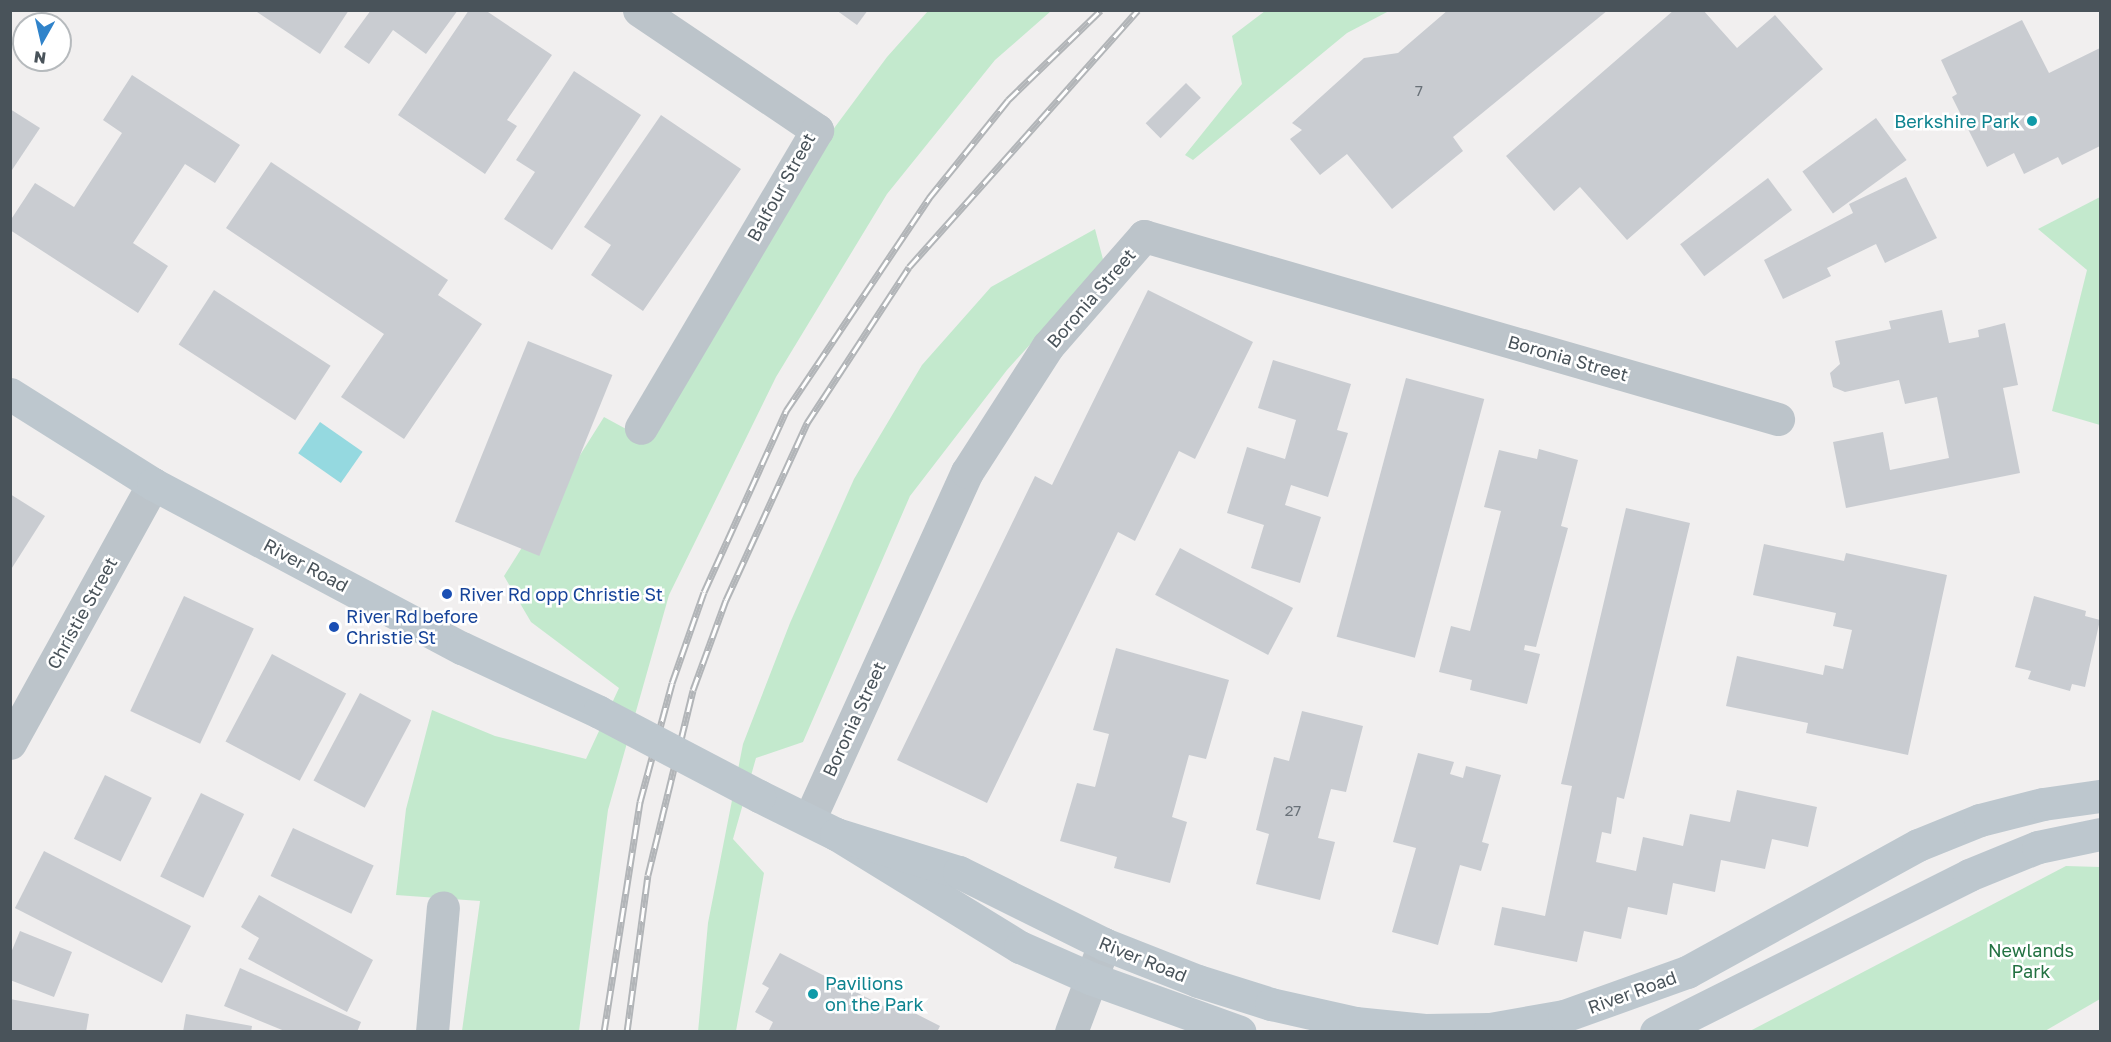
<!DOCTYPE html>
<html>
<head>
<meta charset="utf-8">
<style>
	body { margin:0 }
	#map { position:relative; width:2111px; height:1042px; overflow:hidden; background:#f1efef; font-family:"Golos Text",sans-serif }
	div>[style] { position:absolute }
	.green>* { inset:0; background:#c3e9cd }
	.water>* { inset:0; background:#95d9e0; transform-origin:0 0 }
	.building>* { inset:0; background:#c9ccd1; transform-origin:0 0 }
	.street>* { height:33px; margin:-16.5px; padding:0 16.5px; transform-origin:16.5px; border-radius:16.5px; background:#bcc4ca }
	.secondary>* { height:33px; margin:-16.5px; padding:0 16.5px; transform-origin:16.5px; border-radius:16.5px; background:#bdc7ce }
	.rail>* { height:7px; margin-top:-3.5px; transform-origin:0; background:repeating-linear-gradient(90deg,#fff 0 14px,#b2b5b8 0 28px); box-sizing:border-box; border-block:2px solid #b2b5b8 }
	.secondary-bridge>* { height:33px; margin:-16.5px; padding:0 16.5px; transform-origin:16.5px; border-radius:16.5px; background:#bdc7ce }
	.dots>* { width:16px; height:16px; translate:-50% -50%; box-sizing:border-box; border:3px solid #fff; border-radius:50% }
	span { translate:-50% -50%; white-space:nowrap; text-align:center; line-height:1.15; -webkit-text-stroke:5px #fff; paint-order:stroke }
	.number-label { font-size:15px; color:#697178 }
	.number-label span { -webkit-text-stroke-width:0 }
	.culture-label { font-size:18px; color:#0d838f }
	.right { translate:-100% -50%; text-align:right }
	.left { translate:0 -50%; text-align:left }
	.street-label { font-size:18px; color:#49535a }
	.transit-label { font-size:18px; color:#164399 }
	.park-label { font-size:18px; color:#237242 }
	.frame { position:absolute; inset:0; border:12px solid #49535a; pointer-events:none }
	.north { position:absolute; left:12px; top:12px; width:60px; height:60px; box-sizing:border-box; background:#fff; border:2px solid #b6babd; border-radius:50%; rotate:188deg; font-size:16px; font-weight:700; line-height:24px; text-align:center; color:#49535a }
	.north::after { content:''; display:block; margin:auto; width:21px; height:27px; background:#3083ca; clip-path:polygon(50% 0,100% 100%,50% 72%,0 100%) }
</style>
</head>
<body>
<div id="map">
	<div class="green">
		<div style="clip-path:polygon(928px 11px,1051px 11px,995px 60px,887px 194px,776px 377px,669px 595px,608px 810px,579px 1031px,462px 1031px,480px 901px,396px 895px,406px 809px,432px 710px,495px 736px,586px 759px,619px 688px,531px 622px,504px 576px,604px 417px,650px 442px,803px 170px,887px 57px)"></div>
		<div style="clip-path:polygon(1265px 11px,1389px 11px,1347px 33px,1193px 160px,1185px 155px,1242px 84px,1232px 36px)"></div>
		<div style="clip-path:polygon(2100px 197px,2100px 425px,2052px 411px,2087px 270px,2038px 229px)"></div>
		<div style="clip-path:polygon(1095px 229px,1104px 263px,1007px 370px,910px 496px,803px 742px,756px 758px,733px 839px,764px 873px,736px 1031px,698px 1032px,708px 923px,743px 744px,790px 623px,854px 479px,922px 365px,991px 287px)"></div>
		<div style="clip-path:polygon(2066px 866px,2100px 867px,2100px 999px,2045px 1031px,1750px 1031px)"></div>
	</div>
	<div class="water">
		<div style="left:320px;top:422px;width:52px;height:38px;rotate:35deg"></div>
	</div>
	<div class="building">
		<div style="clip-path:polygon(254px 10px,349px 10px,320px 54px)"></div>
		<div style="clip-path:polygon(371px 10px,458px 10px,426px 54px,393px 30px,369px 64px,344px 47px)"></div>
		<div style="clip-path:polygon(469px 10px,485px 10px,552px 55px,507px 120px,517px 126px,485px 174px,398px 115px)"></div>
		<div style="clip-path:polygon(836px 10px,868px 10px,857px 25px)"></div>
		<div style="clip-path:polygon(1448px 10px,1608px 10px,1453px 137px,1463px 151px,1392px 209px,1347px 154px,1320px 175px,1290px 139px,1302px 130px,1292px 123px,1364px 58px,1398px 53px)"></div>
		<div style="clip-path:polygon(1674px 10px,1703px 10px,1737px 48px,1775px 15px,1823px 69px,1627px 240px,1580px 187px,1554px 211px,1506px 156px)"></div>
		<div style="clip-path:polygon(2022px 20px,2049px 73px,2100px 48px,2100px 146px,2062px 165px,2058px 157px,2024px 174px,2014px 153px,1987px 167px,1952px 97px,1957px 94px,1941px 60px)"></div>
		<div style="clip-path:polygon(574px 71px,641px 115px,552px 250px,504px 219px,535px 172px,516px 160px)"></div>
		<div style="clip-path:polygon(132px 75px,240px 145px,215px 183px,185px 164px,133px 243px,168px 266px,138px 313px,10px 230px,10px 221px,35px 183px,74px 207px,122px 133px,103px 120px)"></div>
		<div style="left:1186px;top:83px;width:21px;height:57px;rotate:45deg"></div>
		<div style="clip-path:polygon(10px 109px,40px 128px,10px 173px)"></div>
		<div style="clip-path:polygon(661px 115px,741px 169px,643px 311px,591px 275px,611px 245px,584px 227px)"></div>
		<div style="left:1876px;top:118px;width:52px;height:91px;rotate:54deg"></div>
		<div style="clip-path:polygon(271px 162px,448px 280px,438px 295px,482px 324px,404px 439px,341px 397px,384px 334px,226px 228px)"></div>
		<div style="clip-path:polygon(1906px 177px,1937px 238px,1885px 263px,1876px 244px,1827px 268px,1831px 276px,1783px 299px,1764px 260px,1853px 213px,1849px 204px)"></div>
		<div style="left:1768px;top:178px;width:40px;height:110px;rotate:53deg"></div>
		<div style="left:214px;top:290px;width:139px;height:65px;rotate:33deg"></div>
		<div style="clip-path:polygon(1148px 290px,1253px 342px,1195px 459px,1179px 451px,1135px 541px,1118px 532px,987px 803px,897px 760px,1035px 476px,1052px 485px)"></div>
		<div style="clip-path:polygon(1942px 310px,1949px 343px,1979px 337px,1978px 330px,2005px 323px,2018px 385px,2003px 388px,2020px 473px,1846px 508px,1833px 442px,1883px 432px,1890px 470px,1949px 458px,1937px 397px,1905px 404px,1899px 380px,1845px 392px,1833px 387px,1830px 373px,1840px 364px,1835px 341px,1891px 329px,1889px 321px)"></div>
		<div style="left:528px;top:341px;width:91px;height:195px;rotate:22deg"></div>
		<div style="clip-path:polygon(1273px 360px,1351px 384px,1337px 430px,1348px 433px,1328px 497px,1291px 485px,1285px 505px,1321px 517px,1300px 583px,1251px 568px,1264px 525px,1227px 513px,1247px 447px,1285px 459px,1296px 420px,1258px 408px)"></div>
		<div style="left:1406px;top:378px;width:81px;height:268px;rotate:15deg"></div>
		<div style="clip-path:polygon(1539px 449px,1578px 460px,1561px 526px,1568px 528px,1536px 647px,1525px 645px,1524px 650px,1540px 654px,1527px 704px,1470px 690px,1472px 680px,1439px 672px,1451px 626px,1470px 631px,1501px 511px,1484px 507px,1499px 450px,1537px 459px)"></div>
		<div style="clip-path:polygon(10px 494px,45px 516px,10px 571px)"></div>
		<div style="clip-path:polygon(1626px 508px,1690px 523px,1624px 799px,1617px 797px,1611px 834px,1602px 832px,1596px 862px,1636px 871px,1643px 837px,1683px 846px,1690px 814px,1730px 822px,1737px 790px,1817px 807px,1808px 847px,1772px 839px,1765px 869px,1721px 860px,1715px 892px,1673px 883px,1667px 915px,1628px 907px,1621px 939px,1584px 931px,1577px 962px,1494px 945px,1502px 907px,1545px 916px,1572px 786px,1561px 784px)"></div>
		<div style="clip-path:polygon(1764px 544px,1844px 561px,1846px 553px,1947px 575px,1908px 755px,1806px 733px,1808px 723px,1726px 706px,1737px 656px,1823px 675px,1825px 665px,1843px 669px,1852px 630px,1833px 626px,1836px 613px,1753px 595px)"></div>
		<div style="left:1180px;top:548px;width:128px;height:53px;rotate:28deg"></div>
		<div style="left:184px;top:596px;width:77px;height:127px;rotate:25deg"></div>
		<div style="clip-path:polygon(2034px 596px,2086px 611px,2085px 616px,2100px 620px,2085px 687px,2072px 684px,2070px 691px,2028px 679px,2031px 671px,2015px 667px)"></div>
		<div style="clip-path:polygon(1116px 648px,1229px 680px,1206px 759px,1189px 755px,1172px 817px,1187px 822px,1170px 883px,1114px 868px,1117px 857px,1060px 841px,1077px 783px,1095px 787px,1109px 734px,1093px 730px)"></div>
		<div style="left:272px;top:654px;width:84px;height:99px;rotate:28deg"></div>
		<div style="left:360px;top:693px;width:58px;height:99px;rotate:28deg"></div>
		<div style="clip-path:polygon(1302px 711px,1363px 726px,1346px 792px,1331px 789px,1318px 838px,1335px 842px,1320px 900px,1256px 884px,1269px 834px,1256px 830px,1274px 757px,1289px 761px)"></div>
		<div style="clip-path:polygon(1418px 753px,1454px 762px,1450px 774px,1463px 778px,1466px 766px,1501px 775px,1482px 842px,1489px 844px,1481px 871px,1460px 865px,1438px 945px,1392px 932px,1416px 848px,1393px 842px)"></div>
		<div style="left:105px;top:775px;width:52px;height:71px;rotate:26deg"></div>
		<div style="left:201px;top:793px;width:48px;height:93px;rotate:26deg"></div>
		<div style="left:293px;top:828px;width:89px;height:53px;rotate:25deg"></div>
		<div style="left:44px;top:851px;width:165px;height:64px;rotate:27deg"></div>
		<div style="clip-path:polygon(259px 895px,373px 960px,347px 1012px,248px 959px,259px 938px,241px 927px)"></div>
		<div style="clip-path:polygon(20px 931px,72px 952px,54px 997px,10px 980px,10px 955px)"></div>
		<div style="clip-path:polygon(780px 953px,885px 1007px,889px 1000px,940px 1026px,937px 1032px,768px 1032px,773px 1022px,755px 1012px,769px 988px,762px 984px)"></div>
		<div style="clip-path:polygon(240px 968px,361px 1022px,357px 1032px,287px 1032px,224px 1006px)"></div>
		<div style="clip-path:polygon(10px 999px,89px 1014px,86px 1032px,10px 1032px)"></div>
		<div style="clip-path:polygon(186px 1014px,252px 1026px,251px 1032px,183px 1032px)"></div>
	</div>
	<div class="street">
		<div style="left:639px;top:10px;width:215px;rotate:34deg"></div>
		<div style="left:817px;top:130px;width:346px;rotate:120.6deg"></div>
		<div style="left:10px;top:743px;width:296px;rotate:-61.1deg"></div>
		<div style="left:809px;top:820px;width:382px;rotate:-65.6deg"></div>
		<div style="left:967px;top:472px;width:150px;rotate:-57.3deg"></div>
		<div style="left:1048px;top:346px;width:146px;rotate:-48.9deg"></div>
		<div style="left:1144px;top:236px;width:660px;rotate:16.1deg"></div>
		<div style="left:432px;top:1032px;width:125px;rotate:-85deg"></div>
		<div style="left:1071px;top:1032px;width:94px;rotate:-69.4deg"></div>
	</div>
	<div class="secondary">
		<div style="left:10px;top:394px;width:169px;rotate:32.2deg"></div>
		<div style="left:153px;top:484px;width:350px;rotate:28deg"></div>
		<div style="left:462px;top:648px;width:151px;rotate:25deg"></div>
		<div style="left:759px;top:796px;width:86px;rotate:26.3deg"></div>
		<div style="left:836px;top:834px;width:216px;rotate:31.6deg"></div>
		<div style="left:1020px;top:947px;width:77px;rotate:23.9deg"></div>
		<div style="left:1090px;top:978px;width:159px;rotate:19.8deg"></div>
		<div style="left:836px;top:834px;width:129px;rotate:17.2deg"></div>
		<div style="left:959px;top:872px;width:162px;rotate:26.4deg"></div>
		<div style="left:1104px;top:944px;width:101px;rotate:21.5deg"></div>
		<div style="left:1198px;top:981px;width:77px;rotate:17.5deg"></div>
		<div style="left:1271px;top:1004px;width:86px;rotate:12.7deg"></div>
		<div style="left:1355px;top:1023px;width:70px;rotate:5.7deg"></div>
		<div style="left:1425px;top:1030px;width:65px;rotate:-0.9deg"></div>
		<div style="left:1490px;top:1029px;width:75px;rotate:-10deg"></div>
		<div style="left:1564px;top:1016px;width:131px;rotate:-19.7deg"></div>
		<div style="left:1687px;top:972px;width:264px;rotate:-28.8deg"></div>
		<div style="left:1918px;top:845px;width:67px;rotate:-22deg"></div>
		<div style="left:1980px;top:820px;width:65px;rotate:-14.3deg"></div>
		<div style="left:2043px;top:804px;width:58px;rotate:-8deg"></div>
		<div style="left:1656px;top:1032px;width:350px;rotate:-26.6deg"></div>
		<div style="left:1969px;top:875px;width:74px;rotate:-22.1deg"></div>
		<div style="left:2038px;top:847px;width:63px;rotate:-11.8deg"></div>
	</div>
	<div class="rail">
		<div style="left:604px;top:1032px;width:233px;rotate:-81.1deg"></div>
		<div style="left:640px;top:802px;width:123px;rotate:-74.9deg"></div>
		<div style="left:672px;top:683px;width:96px;rotate:-70.6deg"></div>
		<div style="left:704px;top:592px;width:199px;rotate:-65.6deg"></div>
		<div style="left:786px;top:411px;width:257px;rotate:-56.1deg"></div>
		<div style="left:929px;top:198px;width:126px;rotate:-51.1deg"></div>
		<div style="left:1008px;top:100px;width:129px;rotate:-44.1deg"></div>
		<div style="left:627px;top:1032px;width:158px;rotate:-82.4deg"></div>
		<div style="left:648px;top:875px;width:190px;rotate:-76.3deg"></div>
		<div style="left:693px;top:690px;width:96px;rotate:-69.9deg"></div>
		<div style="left:726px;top:600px;width:195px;rotate:-65.4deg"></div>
		<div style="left:807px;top:423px;width:186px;rotate:-56.8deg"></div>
		<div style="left:909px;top:267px;width:344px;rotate:-48.3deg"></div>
	</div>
	<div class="secondary-bridge">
		<div style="left:599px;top:712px;width:181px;rotate:27.7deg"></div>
	</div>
	<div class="dots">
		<div style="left:2032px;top:121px;background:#0f9aa8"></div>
		<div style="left:447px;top:594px;background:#1a4fb4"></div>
		<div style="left:334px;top:627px;background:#1a4fb4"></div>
		<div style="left:813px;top:994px;background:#0f9aa8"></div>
	</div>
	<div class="number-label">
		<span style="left:1419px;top:91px">7</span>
		<span style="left:1293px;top:811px">27</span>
	</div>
	<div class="culture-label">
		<span class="right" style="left:2020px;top:121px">Berkshire Park</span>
		<span class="left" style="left:825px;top:994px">Pavilions<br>on the Park</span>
	</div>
	<div class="street-label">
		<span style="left:781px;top:187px;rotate:-61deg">Balfour Street</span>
		<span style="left:1091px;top:298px;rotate:-49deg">Boronia Street</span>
		<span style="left:1568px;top:358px;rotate:16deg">Boronia Street</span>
		<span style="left:306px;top:565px;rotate:28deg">River Road</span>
		<span style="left:82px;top:613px;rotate:-61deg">Christie Street</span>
		<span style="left:854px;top:719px;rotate:-65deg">Boronia Street</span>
		<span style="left:1143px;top:959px;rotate:22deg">River Road</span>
		<span style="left:1632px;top:992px;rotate:-20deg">River Road</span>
	</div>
	<div class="transit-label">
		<span class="left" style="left:459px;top:594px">River Rd opp Christie St</span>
		<span class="left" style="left:346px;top:627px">River Rd before<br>Christie St</span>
	</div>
	<div class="park-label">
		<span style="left:2031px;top:961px">Newlands<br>Park</span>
	</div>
	<div class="frame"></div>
	<div class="north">N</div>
</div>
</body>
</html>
